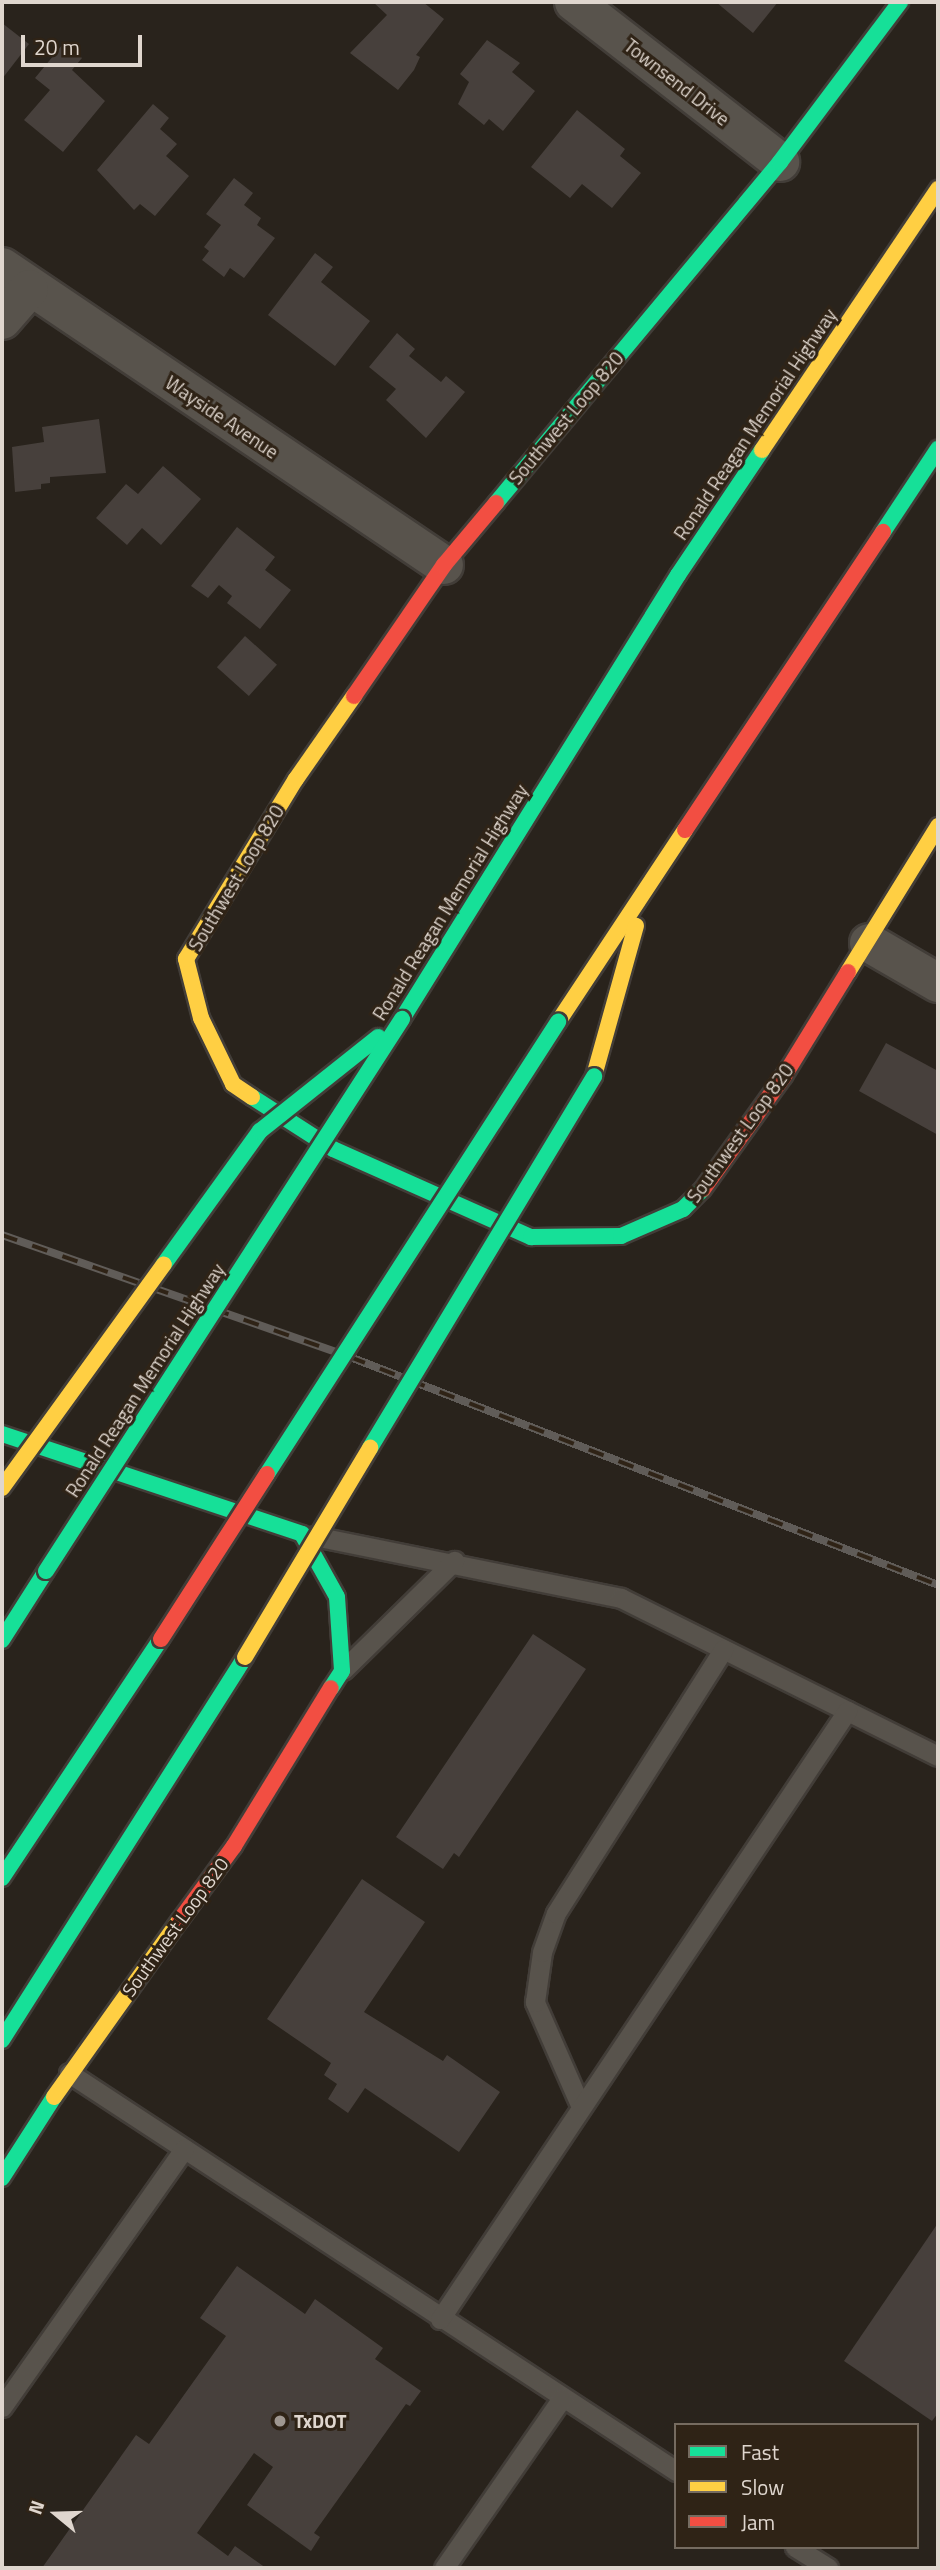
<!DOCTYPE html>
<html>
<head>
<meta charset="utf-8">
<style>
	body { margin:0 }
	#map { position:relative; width:940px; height:2570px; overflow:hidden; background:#29231c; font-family:"Titillium Web",sans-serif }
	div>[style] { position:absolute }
	.building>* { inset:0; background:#47403c; transform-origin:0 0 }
	.roads { filter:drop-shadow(2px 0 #423d38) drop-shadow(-2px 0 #423d38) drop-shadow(0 2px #423d38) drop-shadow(0 -2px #423d38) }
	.lane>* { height:19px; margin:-9.5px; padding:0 9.5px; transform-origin:9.5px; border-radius:9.5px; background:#58534c }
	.street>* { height:38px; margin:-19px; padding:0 19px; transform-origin:19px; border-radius:19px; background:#58534c }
	.fast>* { height:16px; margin:-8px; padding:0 8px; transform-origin:8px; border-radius:8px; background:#16e098 }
	.slow>* { height:16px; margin:-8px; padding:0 8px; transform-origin:8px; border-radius:8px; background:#ffcf43 }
	.jam>* { height:16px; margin:-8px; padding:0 8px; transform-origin:8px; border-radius:8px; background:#f24e42 }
	.rail>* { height:8px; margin-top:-4px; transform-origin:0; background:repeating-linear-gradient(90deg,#2f2316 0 16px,#605c58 0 32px); box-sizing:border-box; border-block:2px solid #605c58 }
	.bridges { filter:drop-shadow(2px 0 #423d38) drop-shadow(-2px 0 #423d38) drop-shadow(0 2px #423d38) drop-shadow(0 -2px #423d38) }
	.fast-bridge>* { height:16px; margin:-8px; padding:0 8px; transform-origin:8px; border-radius:8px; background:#16e098 }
	.slow-bridge>* { height:16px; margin:-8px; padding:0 8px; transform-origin:8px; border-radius:8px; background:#ffcf43 }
	.jam-bridge>* { height:16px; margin:-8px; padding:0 8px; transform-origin:8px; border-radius:8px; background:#f24e42 }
	.dots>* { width:19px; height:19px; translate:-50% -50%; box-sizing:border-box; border:4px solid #2f2316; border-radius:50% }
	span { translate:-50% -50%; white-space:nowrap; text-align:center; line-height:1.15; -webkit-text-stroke:6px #2f2316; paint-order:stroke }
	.street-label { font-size:19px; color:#dfd6ce }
	.poi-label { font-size:19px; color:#dfd6ce; font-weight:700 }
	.left { translate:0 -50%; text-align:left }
	.frame { position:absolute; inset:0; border:4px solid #dfd6ce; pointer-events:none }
	.legend { position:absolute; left:674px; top:2423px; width:245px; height:126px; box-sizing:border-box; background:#2f2316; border:2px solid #756b60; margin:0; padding:9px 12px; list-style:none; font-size:21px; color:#dfd6ce }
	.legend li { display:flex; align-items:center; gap:14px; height:35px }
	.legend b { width:35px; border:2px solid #756b60 }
	.north { position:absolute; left:21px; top:2479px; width:70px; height:70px; -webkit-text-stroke:5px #2f2316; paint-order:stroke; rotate:289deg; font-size:19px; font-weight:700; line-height:28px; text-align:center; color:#dfd6ce }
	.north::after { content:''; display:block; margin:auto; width:24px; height:32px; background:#dfd6ce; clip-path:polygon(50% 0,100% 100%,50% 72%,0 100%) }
	.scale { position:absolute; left:21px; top:35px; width:121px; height:32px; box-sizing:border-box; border:4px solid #dfd6ce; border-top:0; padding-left:9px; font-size:21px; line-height:24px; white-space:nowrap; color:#dfd6ce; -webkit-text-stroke:5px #2f2316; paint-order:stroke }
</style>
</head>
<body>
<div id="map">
	<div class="building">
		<div style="clip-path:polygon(373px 2px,423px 2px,444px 19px,416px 55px,420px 57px,414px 70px,398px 90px,350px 53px,387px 15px)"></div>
		<div style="clip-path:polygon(716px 2px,778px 2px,753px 33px)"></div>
		<div style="clip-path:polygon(2px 23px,29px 44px,2px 79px)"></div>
		<div style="clip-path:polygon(487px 40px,520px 63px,512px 72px,535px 91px,503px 131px,489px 119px,484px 125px,458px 104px,469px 82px,460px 74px)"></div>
		<div style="clip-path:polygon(63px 44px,82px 58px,72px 70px,105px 101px,63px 152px,24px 120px,50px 90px,35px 78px)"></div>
		<div style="clip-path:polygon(153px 104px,169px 118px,160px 129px,177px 144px,166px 156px,189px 176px,155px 216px,140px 204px,134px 210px,97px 170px)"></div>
		<div style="clip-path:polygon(577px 110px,625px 149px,620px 156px,641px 173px,612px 208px,582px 184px,570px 198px,531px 167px)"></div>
		<div style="clip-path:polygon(234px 178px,253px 193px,244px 205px,261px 218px,257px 225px,275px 238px,244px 278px,230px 268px,224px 277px,202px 260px,209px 251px,204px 247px,221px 225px,206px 214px)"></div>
		<div style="clip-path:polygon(315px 253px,333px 267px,321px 282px,370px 321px,335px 366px,268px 315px)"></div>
		<div style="clip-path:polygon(397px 333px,415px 349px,409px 356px,441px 382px,446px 376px,465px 392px,426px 438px,386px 400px,396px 389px,369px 367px)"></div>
		<div style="clip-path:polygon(99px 419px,106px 473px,50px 477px,50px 483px,41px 484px,41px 489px,15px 492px,12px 447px,44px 442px,42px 427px)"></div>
		<div style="clip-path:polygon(163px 466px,201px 499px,161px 545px,142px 528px,127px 545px,96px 518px,126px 484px,138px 494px)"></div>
		<div style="clip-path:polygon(237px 527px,275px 557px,265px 570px,291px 590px,260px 629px,227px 603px,232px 596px,219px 585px,208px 598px,191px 586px)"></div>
		<div style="left:245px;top:636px;width:43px;height:42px;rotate:42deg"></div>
		<div style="clip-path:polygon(886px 1043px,938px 1071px,938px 1135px,859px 1091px)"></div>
		<div style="clip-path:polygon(533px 1634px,586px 1669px,459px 1857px,454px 1853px,443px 1869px,396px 1837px)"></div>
		<div style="clip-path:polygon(362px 1879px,425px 1922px,364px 2012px,443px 2061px,447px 2055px,500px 2092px,459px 2152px,365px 2088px,348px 2113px,328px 2099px,337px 2084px,324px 2075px,331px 2063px,267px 2019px)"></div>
		<div style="clip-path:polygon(938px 2223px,938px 2413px,932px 2421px,844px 2361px)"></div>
		<div style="clip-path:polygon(237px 2266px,305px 2314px,315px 2299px,383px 2348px,375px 2359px,421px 2391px,410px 2406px,406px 2404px,314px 2533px,320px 2537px,311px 2551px,247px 2505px,273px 2467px,254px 2453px,197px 2533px,228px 2556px,235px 2546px,266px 2568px,42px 2568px,136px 2435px,149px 2444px,226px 2336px,200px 2318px)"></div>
	</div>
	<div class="roads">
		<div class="lane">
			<div style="left:314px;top:1536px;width:313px;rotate:11.4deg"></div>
			<div style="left:621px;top:1598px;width:354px;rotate:26.5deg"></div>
			<div style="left:343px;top:1670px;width:156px;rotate:-44.5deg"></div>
			<div style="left:69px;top:2073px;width:726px;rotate:33.25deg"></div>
			<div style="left:581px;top:2107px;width:115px;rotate:-113.7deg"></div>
			<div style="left:535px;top:2002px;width:50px;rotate:-82deg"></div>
			<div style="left:542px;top:1952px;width:41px;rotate:-70.3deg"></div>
			<div style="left:556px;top:1913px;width:312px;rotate:-57.6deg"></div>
			<div style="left:440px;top:2319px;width:732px;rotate:-56.2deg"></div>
			<div style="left:2px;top:2407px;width:316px;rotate:-54.8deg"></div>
			<div style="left:795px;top:2547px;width:39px;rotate:32deg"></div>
			<div style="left:444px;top:2568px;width:207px;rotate:-55.2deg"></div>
		</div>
		<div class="street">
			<div style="left:574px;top:2px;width:261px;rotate:37.8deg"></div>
			<div style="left:2px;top:267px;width:533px;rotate:33.99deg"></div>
			<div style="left:2px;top:320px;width:41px;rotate:-48.9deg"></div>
			<div style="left:869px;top:943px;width:80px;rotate:30.1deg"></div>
		</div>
		<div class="fast">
			<div style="left:496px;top:503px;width:444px;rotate:-50.2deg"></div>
			<div style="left:780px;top:162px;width:200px;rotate:-53.1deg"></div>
			<div style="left:883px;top:532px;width:100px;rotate:-56.5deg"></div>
			<div style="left:402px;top:1019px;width:523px;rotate:-58.13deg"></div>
			<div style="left:678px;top:575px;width:151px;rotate:-56.1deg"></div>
			<div style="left:252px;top:1097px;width:96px;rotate:32.7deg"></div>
			<div style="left:333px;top:1149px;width:217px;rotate:24deg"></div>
			<div style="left:531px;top:1237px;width:90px;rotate:-0.6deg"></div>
			<div style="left:621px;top:1236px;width:68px;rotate:-23.5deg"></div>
			<div style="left:683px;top:1209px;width:28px;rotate:-45deg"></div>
			<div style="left:2px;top:1434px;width:316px;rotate:18.4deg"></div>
			<div style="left:302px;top:1534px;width:72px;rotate:60.9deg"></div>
			<div style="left:337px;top:1597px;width:74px;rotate:86.1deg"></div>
			<div style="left:342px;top:1671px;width:20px;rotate:123deg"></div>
			<div style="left:2px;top:1640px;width:82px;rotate:-57.5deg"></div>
			<div style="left:2px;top:1878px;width:287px;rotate:-56.4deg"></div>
			<div style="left:2px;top:2040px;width:454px;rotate:-57.6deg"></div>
			<div style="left:2px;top:2178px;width:96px;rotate:-57.3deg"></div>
		</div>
		<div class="slow">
			<div style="left:762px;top:450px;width:315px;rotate:-56deg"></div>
			<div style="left:848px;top:972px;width:172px;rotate:-58.3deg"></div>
			<div style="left:558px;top:1022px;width:230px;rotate:-56.5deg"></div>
			<div style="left:594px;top:1076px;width:156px;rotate:-74.4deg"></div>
			<div style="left:252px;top:1097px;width:23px;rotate:-146deg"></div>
			<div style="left:233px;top:1084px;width:73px;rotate:-115.9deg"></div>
			<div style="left:201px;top:1018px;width:61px;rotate:-104.3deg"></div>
			<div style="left:186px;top:959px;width:211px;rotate:-58.6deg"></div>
			<div style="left:296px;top:779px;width:101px;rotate:-55.1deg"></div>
			<div style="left:54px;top:2097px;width:217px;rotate:-54.6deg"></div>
		</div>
		<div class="jam">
			<div style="left:354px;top:696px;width:159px;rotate:-55.5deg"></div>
			<div style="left:444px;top:565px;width:81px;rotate:-50deg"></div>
			<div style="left:685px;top:830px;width:358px;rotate:-56.4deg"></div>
			<div style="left:703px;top:1189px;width:139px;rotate:-54.4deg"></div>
			<div style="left:784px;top:1076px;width:122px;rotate:-58.4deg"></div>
			<div style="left:180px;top:1920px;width:92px;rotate:-53.9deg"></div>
			<div style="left:234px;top:1846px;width:185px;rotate:-58.5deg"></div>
		</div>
	</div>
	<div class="rail">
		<div style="left:2px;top:1235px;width:369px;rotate:19.3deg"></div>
		<div style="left:350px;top:1357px;width:631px;rotate:21.19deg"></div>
	</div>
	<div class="bridges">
		<div class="fast-bridge">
			<div style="left:164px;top:1264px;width:164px;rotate:-54.2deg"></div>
			<div style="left:260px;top:1131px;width:151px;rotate:-38.5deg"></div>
			<div style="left:370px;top:1448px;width:434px;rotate:-58.9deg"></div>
			<div style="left:267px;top:1474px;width:538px;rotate:-57.23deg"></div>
			<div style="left:46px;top:1571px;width:657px;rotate:-57.18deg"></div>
		</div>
		<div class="slow-bridge">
			<div style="left:2px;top:1488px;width:276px;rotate:-54.1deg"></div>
			<div style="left:245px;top:1657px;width:244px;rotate:-59.1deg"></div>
		</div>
		<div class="jam-bridge">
			<div style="left:161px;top:1639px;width:196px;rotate:-57.3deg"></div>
		</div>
	</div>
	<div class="dots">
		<div style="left:280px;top:2421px;background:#9f9790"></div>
	</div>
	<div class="street-label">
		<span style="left:677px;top:82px;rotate:38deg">Townsend Drive</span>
		<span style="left:222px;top:417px;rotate:34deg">Wayside Avenue</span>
		<span style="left:566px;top:418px;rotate:-50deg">Southwest Loop 820</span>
		<span style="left:755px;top:424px;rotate:-56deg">Ronald Reagan Memorial Highway</span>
		<span style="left:236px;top:878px;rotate:-59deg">Southwest Loop 820</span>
		<span style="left:450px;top:902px;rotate:-58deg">Ronald Reagan Memorial Highway</span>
		<span style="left:740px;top:1133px;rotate:-54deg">Southwest Loop 820</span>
		<span style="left:145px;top:1380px;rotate:-57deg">Ronald Reagan Memorial Highway</span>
		<span style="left:175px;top:1927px;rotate:-54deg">Southwest Loop 820</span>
	</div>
	<div class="poi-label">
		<span class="left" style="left:294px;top:2421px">TxDOT</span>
	</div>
	<div class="frame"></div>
	<ul class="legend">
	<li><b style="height:9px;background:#16e098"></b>Fast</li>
	<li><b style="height:9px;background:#ffcf43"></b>Slow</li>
	<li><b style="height:9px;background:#f24e42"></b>Jam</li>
	</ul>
	<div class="north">N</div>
	<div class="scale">20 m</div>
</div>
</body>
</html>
